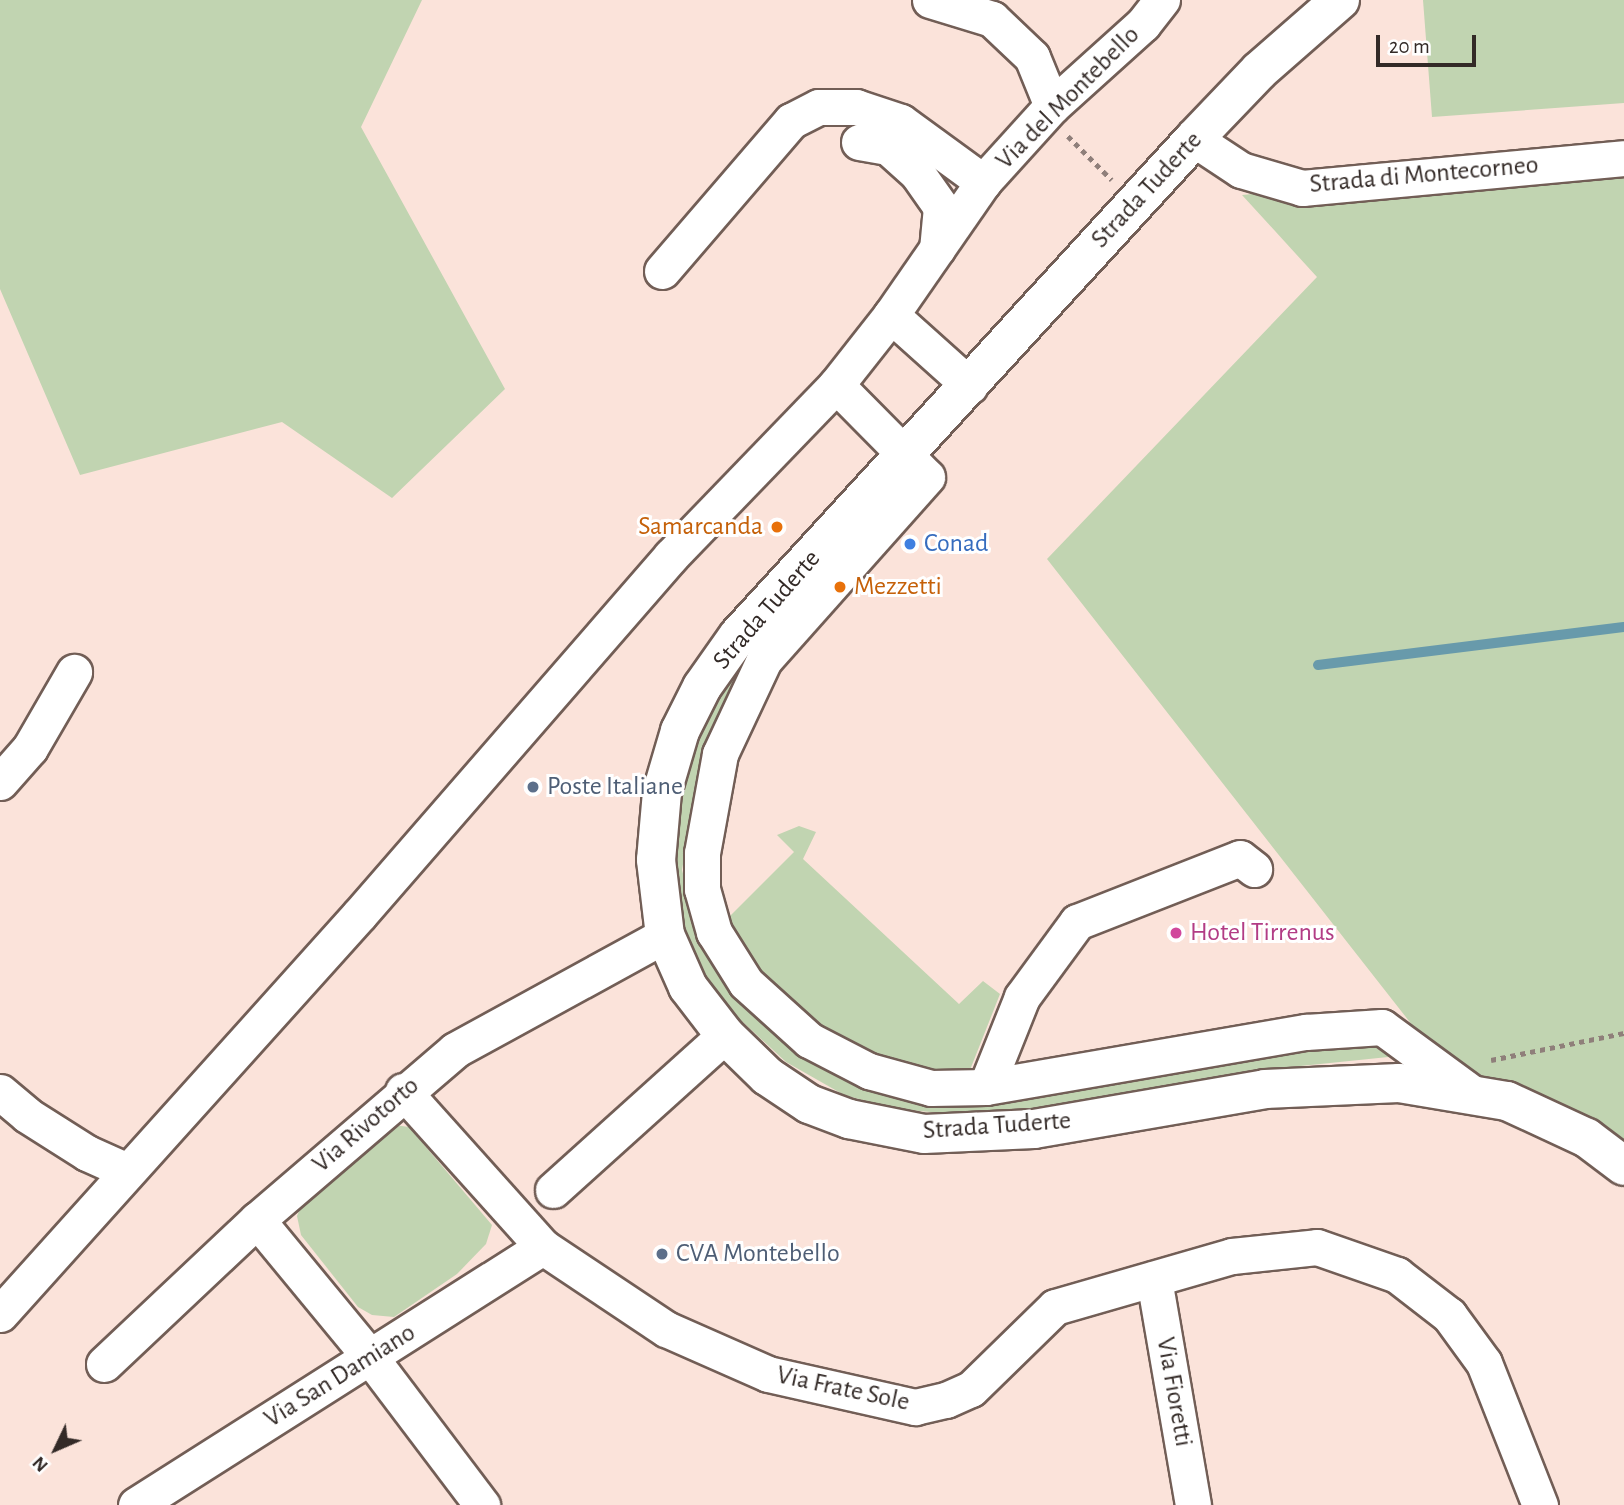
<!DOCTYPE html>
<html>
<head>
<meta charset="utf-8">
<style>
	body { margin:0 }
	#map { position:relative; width:1624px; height:1505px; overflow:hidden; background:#fbe3da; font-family:"Alegreya Sans",sans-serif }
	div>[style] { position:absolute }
	.green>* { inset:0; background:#c1d4b1 }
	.stream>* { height:10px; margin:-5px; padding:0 5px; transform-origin:5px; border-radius:5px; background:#689aab }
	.path>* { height:4.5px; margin-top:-2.25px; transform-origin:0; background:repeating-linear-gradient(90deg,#8f7f7a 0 5px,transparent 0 10px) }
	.roads { filter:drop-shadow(2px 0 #725e56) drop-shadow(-2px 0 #725e56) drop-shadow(0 2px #725e56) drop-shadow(0 -2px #725e56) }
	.minor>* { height:35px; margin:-17.5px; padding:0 17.5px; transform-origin:17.5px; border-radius:17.5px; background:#fff }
	.major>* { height:38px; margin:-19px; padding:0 19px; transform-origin:19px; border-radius:19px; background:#fff }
	.dots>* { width:19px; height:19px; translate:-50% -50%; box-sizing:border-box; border:4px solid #fff; border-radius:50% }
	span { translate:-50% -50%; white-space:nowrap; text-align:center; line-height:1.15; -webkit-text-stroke:6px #fff; paint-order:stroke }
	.street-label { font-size:26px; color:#332a27 }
	.food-label { font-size:26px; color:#c56008 }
	.right { translate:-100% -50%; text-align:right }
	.left { translate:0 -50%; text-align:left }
	.shop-label { font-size:26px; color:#366cbe }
	.service-label { font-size:26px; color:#4e5e75 }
	.hotel-label { font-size:26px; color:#b23c85 }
	.north { position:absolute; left:21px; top:1414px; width:70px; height:70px; -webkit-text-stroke:5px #fff; paint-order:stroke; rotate:226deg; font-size:19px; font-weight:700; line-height:28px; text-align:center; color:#332a27 }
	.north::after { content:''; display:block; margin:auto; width:24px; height:32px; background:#332a27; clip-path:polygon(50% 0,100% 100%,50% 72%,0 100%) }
	.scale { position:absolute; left:1376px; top:35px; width:100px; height:32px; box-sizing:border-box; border:4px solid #332a27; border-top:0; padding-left:9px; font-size:21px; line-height:24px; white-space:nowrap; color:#332a27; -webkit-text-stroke:5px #fff; paint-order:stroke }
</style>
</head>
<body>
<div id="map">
	<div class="green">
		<div style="clip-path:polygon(0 0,422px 0,361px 127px,505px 389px,392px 498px,282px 422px,80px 475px,0 289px)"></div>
		<div style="clip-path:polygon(1423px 0,1624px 0,1624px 103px,1432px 117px)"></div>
		<div style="clip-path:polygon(1624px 157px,1624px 1143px,1579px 1111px,1445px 1067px,1047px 559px,1317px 277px,1242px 195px)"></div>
		<div style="clip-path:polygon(737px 665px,744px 677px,702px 753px,682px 870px,693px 912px,886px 1091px,1381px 1036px,1398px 1056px,1291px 1067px,990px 1117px,895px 1109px,844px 1095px,786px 1062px,719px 1000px,687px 945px,670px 890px,675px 808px,694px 734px)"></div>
		<div style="clip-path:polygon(799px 826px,816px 832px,803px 859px,959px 1004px,983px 981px,1000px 994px,968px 1075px,913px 1069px,858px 1054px,770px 997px,723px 923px,794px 852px,777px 835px)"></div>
		<div style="clip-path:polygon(387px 1124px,409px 1127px,492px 1225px,486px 1244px,457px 1274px,394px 1317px,372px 1315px,358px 1307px,301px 1235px,297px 1216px,306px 1194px)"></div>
	</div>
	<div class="stream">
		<div style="left:1318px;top:665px;width:308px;rotate:-7.1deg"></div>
	</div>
	<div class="path">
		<div style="left:1068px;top:136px;width:62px;rotate:45deg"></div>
		<div style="left:1491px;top:1060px;width:136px;rotate:-11.5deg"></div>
	</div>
	<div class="roads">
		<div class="minor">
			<div style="left:930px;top:0;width:65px;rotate:17deg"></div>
			<div style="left:992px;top:19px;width:55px;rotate:43.5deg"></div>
			<div style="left:1032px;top:57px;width:53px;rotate:67.8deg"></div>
			<div style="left:1194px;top:139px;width:56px;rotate:33.4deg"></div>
			<div style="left:1241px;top:170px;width:64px;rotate:16.4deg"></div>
			<div style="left:1302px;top:188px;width:323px;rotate:-5.3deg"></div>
			<div style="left:859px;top:142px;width:29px;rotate:10deg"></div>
			<div style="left:888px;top:147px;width:39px;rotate:42deg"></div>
			<div style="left:917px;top:173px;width:42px;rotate:54.8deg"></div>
			<div style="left:941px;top:207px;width:42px;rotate:95.4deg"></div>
			<div style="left:662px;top:271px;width:198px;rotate:-49.3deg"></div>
			<div style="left:791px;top:121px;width:31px;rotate:-27deg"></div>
			<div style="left:819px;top:107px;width:37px"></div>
			<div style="left:856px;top:107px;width:47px;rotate:18.4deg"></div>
			<div style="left:901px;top:122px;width:102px;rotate:36.2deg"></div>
			<div style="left:891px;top:315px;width:106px;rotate:41.9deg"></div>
			<div style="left:836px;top:385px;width:129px;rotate:45.3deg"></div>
			<div style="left:927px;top:477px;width:245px;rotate:131.7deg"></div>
			<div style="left:764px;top:660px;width:104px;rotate:115.1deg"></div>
			<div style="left:720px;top:754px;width:101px;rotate:100.3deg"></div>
			<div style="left:702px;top:853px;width:36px;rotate:90deg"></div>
			<div style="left:702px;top:889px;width:45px;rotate:74.4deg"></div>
			<div style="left:714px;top:932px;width:60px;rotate:57.9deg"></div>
			<div style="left:746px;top:983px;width:85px;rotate:42.1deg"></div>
			<div style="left:809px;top:1040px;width:68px;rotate:27.3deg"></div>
			<div style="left:869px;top:1071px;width:64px;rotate:15.3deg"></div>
			<div style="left:931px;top:1088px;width:55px;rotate:-1deg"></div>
			<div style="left:986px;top:1087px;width:325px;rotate:-9.8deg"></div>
			<div style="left:1306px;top:1032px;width:76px;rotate:-3.8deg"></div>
			<div style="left:1382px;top:1027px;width:112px;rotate:36.3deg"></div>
			<div style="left:0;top:782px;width:45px;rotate:-48.6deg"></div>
			<div style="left:30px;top:748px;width:88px;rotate:-59.9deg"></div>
			<div style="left:986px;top:1087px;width:97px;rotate:-68.2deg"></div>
			<div style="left:1022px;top:997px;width:93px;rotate:-53.7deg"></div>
			<div style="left:1077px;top:922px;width:175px;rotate:-21.4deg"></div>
			<div style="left:1240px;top:858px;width:18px;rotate:38deg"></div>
			<div style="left:403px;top:1091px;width:210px;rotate:48.1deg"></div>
			<div style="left:543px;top:1247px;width:148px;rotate:33.7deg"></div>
			<div style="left:666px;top:1329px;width:111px;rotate:23.8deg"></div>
			<div style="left:768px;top:1374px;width:151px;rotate:12.7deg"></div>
			<div style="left:915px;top:1407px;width:32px;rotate:-13deg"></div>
			<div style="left:946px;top:1400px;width:27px;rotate:-24deg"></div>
			<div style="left:971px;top:1389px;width:117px;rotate:-44.3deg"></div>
			<div style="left:1055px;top:1307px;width:184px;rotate:-16.1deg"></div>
			<div style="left:1232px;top:1256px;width:85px;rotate:-6deg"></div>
			<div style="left:1317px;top:1247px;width:85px;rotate:19.3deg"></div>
			<div style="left:1397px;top:1275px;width:66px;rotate:37.6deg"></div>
			<div style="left:1449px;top:1315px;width:59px;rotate:53.9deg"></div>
			<div style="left:1484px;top:1363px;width:153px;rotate:68.5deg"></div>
			<div style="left:0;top:1092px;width:35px;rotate:40deg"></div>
			<div style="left:27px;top:1115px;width:71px;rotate:32.3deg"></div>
			<div style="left:87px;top:1153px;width:44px;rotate:24.2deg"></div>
			<div style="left:553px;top:1190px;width:232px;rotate:-42deg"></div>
			<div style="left:257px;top:1220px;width:178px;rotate:50.5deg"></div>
			<div style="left:370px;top:1357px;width:186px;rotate:52.9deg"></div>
			<div style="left:1154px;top:1279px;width:229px;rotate:80.2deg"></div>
			<div style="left:0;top:1314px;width:537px;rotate:-48.02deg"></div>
			<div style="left:359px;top:915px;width:476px;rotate:-49deg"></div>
			<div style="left:671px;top:556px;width:238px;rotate:-46deg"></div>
			<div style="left:836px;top:385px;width:89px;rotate:-51.8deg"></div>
			<div style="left:891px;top:315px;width:162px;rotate:-55.3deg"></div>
			<div style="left:983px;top:182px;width:103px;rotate:-47.8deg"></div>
			<div style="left:1052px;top:106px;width:122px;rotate:-42deg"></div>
			<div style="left:1143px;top:24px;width:31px;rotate:-52deg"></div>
			<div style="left:104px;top:1364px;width:210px;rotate:-43.3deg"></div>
			<div style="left:257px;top:1220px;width:261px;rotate:-40.6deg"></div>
			<div style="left:455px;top:1050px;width:239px;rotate:-28.7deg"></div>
			<div style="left:136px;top:1505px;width:482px;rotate:-32.4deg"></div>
		</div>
		<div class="major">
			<div style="left:1340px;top:0;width:108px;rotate:138.8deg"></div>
			<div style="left:1259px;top:71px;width:94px;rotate:133.7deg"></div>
			<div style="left:1194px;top:139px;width:674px;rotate:132.54deg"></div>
			<div style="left:738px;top:636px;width:62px;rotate:125.2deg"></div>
			<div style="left:702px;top:687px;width:49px;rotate:116.6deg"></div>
			<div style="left:680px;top:731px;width:64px;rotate:106.4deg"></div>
			<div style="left:662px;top:792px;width:68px;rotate:95deg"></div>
			<div style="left:656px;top:860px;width:76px;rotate:83.2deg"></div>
			<div style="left:665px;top:935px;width:57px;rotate:66.1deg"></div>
			<div style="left:688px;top:987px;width:61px;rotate:52.4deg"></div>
			<div style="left:725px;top:1035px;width:59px;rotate:44.3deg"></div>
			<div style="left:767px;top:1076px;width:50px;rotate:33.7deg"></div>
			<div style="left:809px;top:1104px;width:43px;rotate:20.6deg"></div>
			<div style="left:849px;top:1119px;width:76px;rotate:11.3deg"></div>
			<div style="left:924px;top:1134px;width:110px;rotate:-2.6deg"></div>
			<div style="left:1034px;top:1129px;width:234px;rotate:-9.8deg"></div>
			<div style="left:1265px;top:1089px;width:134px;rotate:-2.6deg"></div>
			<div style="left:1399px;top:1083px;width:109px;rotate:9.5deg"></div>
			<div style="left:1507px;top:1101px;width:88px;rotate:24.8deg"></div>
			<div style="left:1587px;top:1138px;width:46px;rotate:37.1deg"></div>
		</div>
	</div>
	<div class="dots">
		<div style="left:777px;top:527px;background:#e8710a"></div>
		<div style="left:910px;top:544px;background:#3f7fe0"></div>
		<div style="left:840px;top:587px;background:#e8710a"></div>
		<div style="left:533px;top:787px;background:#5c6f8a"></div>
		<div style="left:1176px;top:933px;background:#d1479c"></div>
		<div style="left:662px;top:1254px;background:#5c6f8a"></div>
	</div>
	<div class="street-label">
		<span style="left:1068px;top:98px;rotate:-45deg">Via del Montebello</span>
		<span style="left:1424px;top:175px;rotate:-5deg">Strada di Montecorneo</span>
		<span style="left:1147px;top:190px;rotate:-47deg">Strada Tuderte</span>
		<span style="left:767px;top:610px;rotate:-49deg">Strada Tuderte</span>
		<span style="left:366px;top:1125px;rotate:-41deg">Via Rivotorto</span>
		<span style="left:997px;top:1126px;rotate:-4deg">Strada Tuderte</span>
		<span style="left:340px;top:1376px;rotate:-32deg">Via San Damiano</span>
		<span style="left:843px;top:1389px;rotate:12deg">Via Frate Sole</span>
		<span style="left:1174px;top:1392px;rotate:80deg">Via Fioretti</span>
	</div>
	<div class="food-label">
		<span class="right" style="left:763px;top:527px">Samarcanda</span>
		<span class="left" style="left:854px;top:587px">Mezzetti</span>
	</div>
	<div class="shop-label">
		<span class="left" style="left:924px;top:544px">Conad</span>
	</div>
	<div class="service-label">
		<span class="left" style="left:547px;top:787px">Poste Italiane</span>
		<span class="left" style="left:676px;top:1254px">CVA Montebello</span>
	</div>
	<div class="hotel-label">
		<span class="left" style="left:1190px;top:933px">Hotel Tirrenus</span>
	</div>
	<div class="north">N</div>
	<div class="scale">20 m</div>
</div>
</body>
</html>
